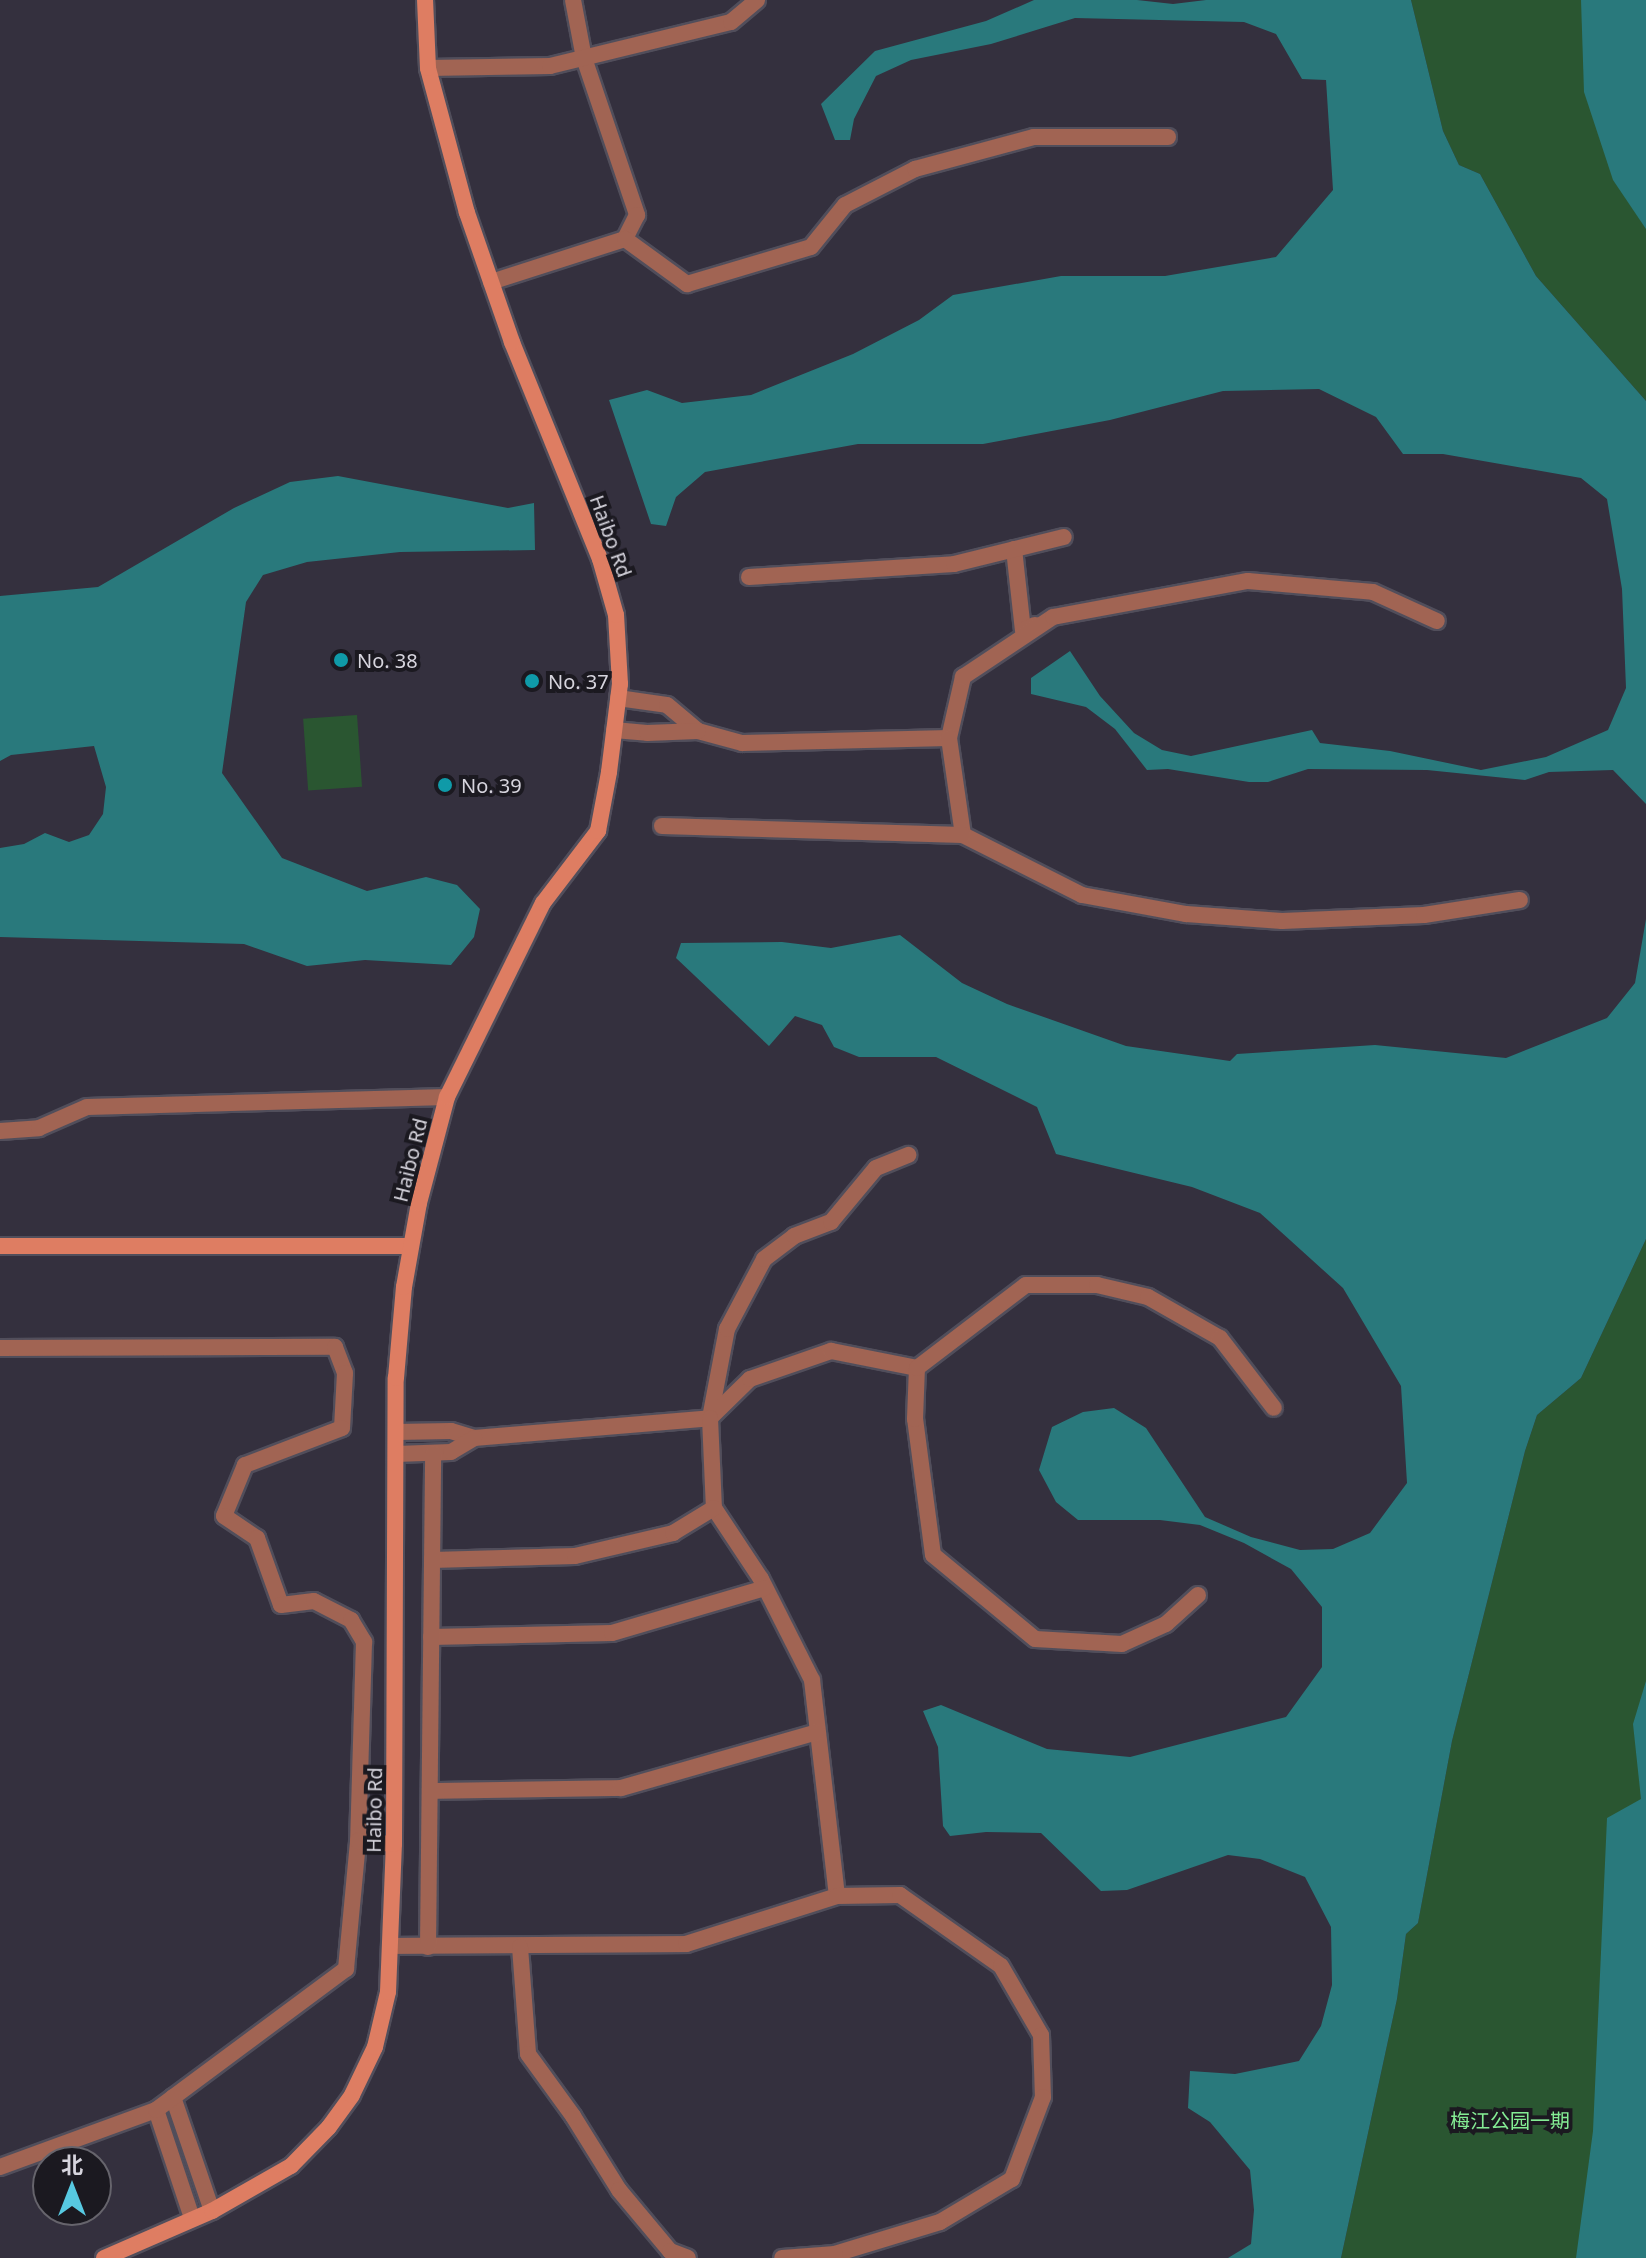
<!DOCTYPE html>
<html>
<head>
<meta charset="utf-8">
<style>
	body { margin:0 }
	#map { position:relative; width:1646px; height:2258px; overflow:hidden; background:#34303e; font-family:"Noto Sans","Noto Sans SC",sans-serif }
	div>[style] { position:absolute }
	.green>* { inset:0; background:#2a5631; transform-origin:0 0 }
	.water>* { inset:0; background:#29797c }
	.roads { filter:drop-shadow(2px 0 #514e5b) drop-shadow(-2px 0 #514e5b) drop-shadow(0 2px #514e5b) drop-shadow(0 -2px #514e5b) }
	.street>* { height:16px; margin:-8px; padding:0 8px; transform-origin:8px; border-radius:8px; background:#a16453 }
	.secondary>* { height:16px; margin:-8px; padding:0 8px; transform-origin:8px; border-radius:8px; background:#de7d62 }
	.dots>* { width:22px; height:22px; translate:-50% -50%; box-sizing:border-box; border:4px solid #1b1920; border-radius:50% }
	span { translate:-50% -50%; white-space:nowrap; text-align:center; line-height:1.15; -webkit-text-stroke:8px #1b1920; paint-order:stroke }
	.street-label { font-size:20px; color:#d6d4dd }
	.poi-label { font-size:20px; color:#d6d4dd }
	.left { translate:0 -50%; text-align:left }
	.park-label { font-size:20px; color:#84ed94 }
	.north { position:absolute; left:32px; top:2146px; width:80px; height:80px; box-sizing:border-box; background:#1b1920; border:2px solid #66646c; border-radius:50%; rotate:0deg; font-size:22px; font-weight:700; line-height:32px; text-align:center; color:#d6d4dd }
	.north::after { content:''; display:block; margin:auto; width:28px; height:36px; background:#57c9e1; clip-path:polygon(50% 0,100% 100%,50% 72%,0 100%) }
</style>
</head>
<body>
<div id="map">
	<div class="green">
		<div style="clip-path:polygon(1411px 0,1646px 0,1646px 401px,1536px 276px,1480px 174px,1459px 165px,1443px 131px)"></div>
		<div style="left:357px;top:715px;width:72px;height:54px;rotate:86deg"></div>
		<div style="clip-path:polygon(1646px 1239px,1646px 2258px,1341px 2258px,1397px 1999px,1406px 1934px,1418px 1923px,1452px 1741px,1525px 1451px,1537px 1415px,1581px 1378px)"></div>
	</div>
	<div class="water">
		<div style="clip-path:polygon(1034px 0,1137px 0,1173px 4px,1206px 0,1411px 0,1443px 131px,1459px 165px,1480px 174px,1536px 276px,1646px 401px,1646px 804px,1613px 770px,1549px 772px,1525px 780px,1427px 770px,1308px 769px,1268px 782px,1249px 782px,1168px 769px,1147px 770px,1115px 729px,1086px 707px,1031px 694px,1031px 678px,1070px 651px,1100px 696px,1134px 733px,1162px 750px,1191px 756px,1312px 730px,1320px 743px,1390px 751px,1481px 770px,1546px 757px,1608px 730px,1626px 688px,1622px 589px,1607px 499px,1581px 478px,1443px 454px,1403px 454px,1376px 417px,1319px 389px,1223px 391px,1110px 420px,983px 444px,858px 444px,705px 472px,676px 497px,666px 526px,651px 524px,609px 400px,647px 390px,682px 403px,751px 395px,853px 354px,919px 320px,953px 295px,1061px 276px,1165px 276px,1276px 257px,1333px 190px,1326px 80px,1302px 79px,1276px 34px,1244px 22px,1075px 18px,991px 44px,911px 60px,876px 76px,854px 119px,850px 140px,835px 140px,821px 104px,875px 51px,986px 21px)"></div>
		<div style="clip-path:polygon(1581px 0,1646px 0,1646px 229px,1613px 180px,1584px 92px)"></div>
		<div style="clip-path:polygon(338px 476px,508px 508px,534px 503px,535px 550px,400px 552px,307px 562px,263px 575px,246px 602px,222px 773px,282px 858px,367px 891px,426px 877px,457px 885px,480px 909px,474px 937px,451px 965px,365px 960px,307px 966px,244px 944px,0 937px,0 848px,24px 844px,45px 833px,69px 842px,89px 835px,103px 814px,106px 787px,94px 746px,11px 755px,0 761px,0 596px,98px 587px,234px 508px,290px 482px)"></div>
		<div style="clip-path:polygon(1646px 919px,1646px 1239px,1581px 1378px,1537px 1415px,1525px 1451px,1452px 1741px,1418px 1923px,1406px 1934px,1397px 1999px,1341px 2258px,1228px 2258px,1251px 2244px,1254px 2210px,1250px 2170px,1210px 2122px,1188px 2108px,1190px 2071px,1235px 2074px,1299px 2061px,1321px 2026px,1332px 1985px,1331px 1927px,1305px 1877px,1260px 1859px,1228px 1855px,1127px 1890px,1101px 1891px,1041px 1833px,986px 1832px,950px 1836px,943px 1826px,938px 1747px,923px 1711px,941px 1705px,1047px 1749px,1130px 1757px,1286px 1717px,1322px 1667px,1322px 1607px,1291px 1569px,1244px 1543px,1200px 1525px,1160px 1520px,1078px 1520px,1056px 1502px,1039px 1470px,1052px 1427px,1083px 1412px,1114px 1408px,1146px 1428px,1205px 1517px,1251px 1537px,1300px 1550px,1333px 1549px,1370px 1533px,1407px 1483px,1401px 1386px,1343px 1288px,1260px 1213px,1192px 1187px,1056px 1154px,1037px 1107px,936px 1057px,859px 1057px,834px 1047px,822px 1025px,795px 1016px,769px 1046px,676px 958px,681px 943px,782px 942px,831px 948px,900px 935px,962px 983px,1007px 1004px,1126px 1046px,1230px 1061px,1237px 1054px,1375px 1045px,1506px 1058px,1607px 1018px,1635px 983px)"></div>
		<div style="clip-path:polygon(1646px 1681px,1646px 2258px,1576px 2258px,1593px 2131px,1607px 1818px,1641px 1799px,1633px 1724px)"></div>
	</div>
	<div class="roads">
		<div class="street">
			<div style="left:573px;top:0;width:59px;rotate:79.3deg"></div>
			<div style="left:584px;top:58px;width:166px;rotate:71.3deg"></div>
			<div style="left:637px;top:215px;width:27px;rotate:117deg"></div>
			<div style="left:428px;top:68px;width:122px;rotate:-0.9deg"></div>
			<div style="left:550px;top:66px;width:186px;rotate:-13.7deg"></div>
			<div style="left:731px;top:22px;width:34px;rotate:-40deg"></div>
			<div style="left:491px;top:282px;width:141px;rotate:-17.8deg"></div>
			<div style="left:625px;top:239px;width:77px;rotate:36deg"></div>
			<div style="left:687px;top:284px;width:129px;rotate:-16.6deg"></div>
			<div style="left:811px;top:247px;width:54px;rotate:-51deg"></div>
			<div style="left:845px;top:205px;width:79px;rotate:-27.2deg"></div>
			<div style="left:915px;top:169px;width:123px;rotate:-15.1deg"></div>
			<div style="left:1034px;top:137px;width:134px"></div>
			<div style="left:1014px;top:549px;width:81px;rotate:83.7deg"></div>
			<div style="left:1023px;top:630px;width:13px;rotate:-23deg"></div>
			<div style="left:749px;top:577px;width:205px;rotate:-3.6deg"></div>
			<div style="left:954px;top:564px;width:113px;rotate:-13.8deg"></div>
			<div style="left:618px;top:698px;width:49px;rotate:8.1deg"></div>
			<div style="left:667px;top:705px;width:40px;rotate:40deg"></div>
			<div style="left:698px;top:731px;width:46px;rotate:15.3deg"></div>
			<div style="left:742px;top:743px;width:207px;rotate:-1.4deg"></div>
			<div style="left:949px;top:738px;width:63px;rotate:-77.1deg"></div>
			<div style="left:963px;top:677px;width:108px;rotate:-33.7deg"></div>
			<div style="left:1053px;top:617px;width:198px;rotate:-10.5deg"></div>
			<div style="left:1248px;top:581px;width:125px;rotate:5deg"></div>
			<div style="left:1373px;top:592px;width:70px;rotate:24.4deg"></div>
			<div style="left:614px;top:730px;width:33px;rotate:5deg"></div>
			<div style="left:647px;top:733px;width:51px;rotate:-2.2deg"></div>
			<div style="left:949px;top:738px;width:98px;rotate:81.8deg"></div>
			<div style="left:963px;top:835px;width:133px;rotate:26.8deg"></div>
			<div style="left:1082px;top:895px;width:106px;rotate:10.4deg"></div>
			<div style="left:1186px;top:914px;width:96px;rotate:4.2deg"></div>
			<div style="left:1282px;top:921px;width:142px;rotate:-2.4deg"></div>
			<div style="left:1424px;top:915px;width:97px;rotate:-8.9deg"></div>
			<div style="left:662px;top:826px;width:301px;rotate:1.7deg"></div>
			<div style="left:0;top:1131px;width:39px;rotate:-4deg"></div>
			<div style="left:39px;top:1128px;width:52px;rotate:-23.6deg"></div>
			<div style="left:87px;top:1107px;width:360px;rotate:-1.6deg"></div>
			<div style="left:0;top:1348px;width:335px;rotate:-0.2deg"></div>
			<div style="left:335px;top:1347px;width:28px;rotate:69deg"></div>
			<div style="left:345px;top:1373px;width:55px;rotate:93.1deg"></div>
			<div style="left:342px;top:1428px;width:104px;rotate:159.1deg"></div>
			<div style="left:245px;top:1465px;width:55px;rotate:112.4deg"></div>
			<div style="left:224px;top:1516px;width:40px;rotate:34deg"></div>
			<div style="left:257px;top:1538px;width:71px;rotate:70.3deg"></div>
			<div style="left:281px;top:1605px;width:33px;rotate:-7deg"></div>
			<div style="left:314px;top:1601px;width:42px;rotate:27.2deg"></div>
			<div style="left:351px;top:1620px;width:26px;rotate:59deg"></div>
			<div style="left:364px;top:1642px;width:199px;rotate:91.7deg"></div>
			<div style="left:710px;top:1418px;width:91px;rotate:-79.2deg"></div>
			<div style="left:727px;top:1329px;width:79px;rotate:-62.1deg"></div>
			<div style="left:764px;top:1259px;width:38px;rotate:-37deg"></div>
			<div style="left:794px;top:1236px;width:40px;rotate:-21deg"></div>
			<div style="left:831px;top:1222px;width:70px;rotate:-50.2deg"></div>
			<div style="left:876px;top:1168px;width:35px;rotate:-22deg"></div>
			<div style="left:710px;top:1418px;width:56px;rotate:-44.3deg"></div>
			<div style="left:750px;top:1379px;width:86px;rotate:-19.1deg"></div>
			<div style="left:831px;top:1351px;width:88px;rotate:11.2deg"></div>
			<div style="left:396px;top:1432px;width:55px;rotate:-1deg"></div>
			<div style="left:451px;top:1431px;width:24px;rotate:17deg"></div>
			<div style="left:474px;top:1438px;width:237px;rotate:-4.8deg"></div>
			<div style="left:710px;top:1418px;width:90px;rotate:87.5deg"></div>
			<div style="left:714px;top:1508px;width:85px;rotate:56.5deg"></div>
			<div style="left:761px;top:1579px;width:113px;rotate:63.2deg"></div>
			<div style="left:812px;top:1680px;width:217px;rotate:83.4deg"></div>
			<div style="left:396px;top:1454px;width:55px;rotate:-2.1deg"></div>
			<div style="left:451px;top:1452px;width:27px;rotate:-31deg"></div>
			<div style="left:432px;top:1560px;width:143px;rotate:-1.6deg"></div>
			<div style="left:575px;top:1556px;width:101px;rotate:-13.2deg"></div>
			<div style="left:673px;top:1533px;width:48px;rotate:-31.4deg"></div>
			<div style="left:1198px;top:1595px;width:43px;rotate:137.8deg"></div>
			<div style="left:1166px;top:1624px;width:48px;rotate:155.6deg"></div>
			<div style="left:1122px;top:1644px;width:87px;rotate:-176.7deg"></div>
			<div style="left:1035px;top:1639px;width:132px;rotate:-140.5deg"></div>
			<div style="left:933px;top:1555px;width:137px;rotate:-97.5deg"></div>
			<div style="left:915px;top:1419px;width:51px;rotate:-87.8deg"></div>
			<div style="left:917px;top:1368px;width:137px;rotate:-37.3deg"></div>
			<div style="left:1026px;top:1285px;width:71px"></div>
			<div style="left:1097px;top:1285px;width:52px;rotate:13.2deg"></div>
			<div style="left:1148px;top:1297px;width:83px;rotate:29.7deg"></div>
			<div style="left:1220px;top:1338px;width:88px;rotate:52.4deg"></div>
			<div style="left:431px;top:1637px;width:181px;rotate:-1.3deg"></div>
			<div style="left:612px;top:1633px;width:159px;rotate:-16.4deg"></div>
			<div style="left:430px;top:1791px;width:191px;rotate:-0.9deg"></div>
			<div style="left:621px;top:1788px;width:204px;rotate:-15.9deg"></div>
			<div style="left:390px;top:1946px;width:296px;rotate:-0.4deg"></div>
			<div style="left:686px;top:1944px;width:158px;rotate:-17.6deg"></div>
			<div style="left:837px;top:1896px;width:63px;rotate:-0.9deg"></div>
			<div style="left:900px;top:1895px;width:123px;rotate:35.1deg"></div>
			<div style="left:1001px;top:1966px;width:80px;rotate:59.9deg"></div>
			<div style="left:1041px;top:2035px;width:62px;rotate:88.2deg"></div>
			<div style="left:1043px;top:2097px;width:88px;rotate:110.7deg"></div>
			<div style="left:1012px;top:2179px;width:84px;rotate:149.2deg"></div>
			<div style="left:940px;top:2222px;width:110px;rotate:163.1deg"></div>
			<div style="left:835px;top:2254px;width:53px;rotate:175.7deg"></div>
			<div style="left:428px;top:1947px;width:494px;rotate:-89.4deg"></div>
			<div style="left:520px;top:1947px;width:107px;rotate:85.7deg"></div>
			<div style="left:528px;top:2054px;width:77px;rotate:54deg"></div>
			<div style="left:573px;top:2116px;width:87px;rotate:58.1deg"></div>
			<div style="left:619px;top:2190px;width:80px;rotate:50.1deg"></div>
			<div style="left:670px;top:2251px;width:19px;rotate:21deg"></div>
			<div style="left:173px;top:2097px;width:120px;rotate:71.1deg"></div>
			<div style="left:0;top:2167px;width:166px;rotate:-20.1deg"></div>
			<div style="left:192px;top:2218px;width:114px;rotate:-108.4deg"></div>
			<div style="left:156px;top:2110px;width:237px;rotate:-36.6deg"></div>
			<div style="left:346px;top:1969px;width:129px;rotate:-84.6deg"></div>
			<div style="left:358px;top:1841px;width:36px;rotate:5deg"></div>
		</div>
		<div class="secondary">
			<div style="left:0;top:1246px;width:411px"></div>
			<div style="left:104px;top:2258px;width:118px;rotate:-23.5deg"></div>
			<div style="left:212px;top:2211px;width:91px;rotate:-29.7deg"></div>
			<div style="left:291px;top:2166px;width:54px;rotate:-45.7deg"></div>
			<div style="left:329px;top:2127px;width:39px;rotate:-54deg"></div>
			<div style="left:352px;top:2095px;width:53px;rotate:-64.4deg"></div>
			<div style="left:375px;top:2047px;width:57px;rotate:-76.7deg"></div>
			<div style="left:388px;top:1992px;width:148px;rotate:-87.7deg"></div>
			<div style="left:394px;top:1844px;width:466px;rotate:-89.8deg"></div>
			<div style="left:396px;top:1378px;width:91px;rotate:-85deg"></div>
			<div style="left:404px;top:1287px;width:85px;rotate:-79.9deg"></div>
			<div style="left:419px;top:1203px;width:110px;rotate:-75.2deg"></div>
			<div style="left:447px;top:1097px;width:216px;rotate:-63.7deg"></div>
			<div style="left:543px;top:903px;width:91px;rotate:-52.6deg"></div>
			<div style="left:598px;top:831px;width:60px;rotate:-79.4deg"></div>
			<div style="left:609px;top:772px;width:89px;rotate:-82.9deg"></div>
			<div style="left:620px;top:684px;width:69px;rotate:-93.3deg"></div>
			<div style="left:616px;top:615px;width:58px;rotate:-105.9deg"></div>
			<div style="left:600px;top:559px;width:234px;rotate:-112.1deg"></div>
			<div style="left:512px;top:342px;width:137px;rotate:-109.2deg"></div>
			<div style="left:467px;top:213px;width:150px;rotate:-105.1deg"></div>
			<div style="left:428px;top:68px;width:68px;rotate:-92.5deg"></div>
		</div>
	</div>
	<div class="dots">
		<div style="left:341px;top:660px;background:#0f9aa8"></div>
		<div style="left:532px;top:681px;background:#0f9aa8"></div>
		<div style="left:445px;top:785px;background:#0f9aa8"></div>
	</div>
	<div class="street-label">
		<span style="left:611px;top:536px;rotate:70deg">Haibo Rd</span>
		<span style="left:410px;top:1160px;rotate:-76deg">Haibo Rd</span>
		<span style="left:374px;top:1810px;rotate:-89deg">Haibo Rd</span>
	</div>
	<div class="poi-label">
		<span class="left" style="left:357px;top:660px">No. 38</span>
		<span class="left" style="left:548px;top:681px">No. 37</span>
		<span class="left" style="left:461px;top:785px">No. 39</span>
	</div>
	<div class="park-label">
		<span style="left:1510px;top:2120px">梅江公园一期</span>
	</div>
	<div class="north">北</div>
</div>
</body>
</html>
